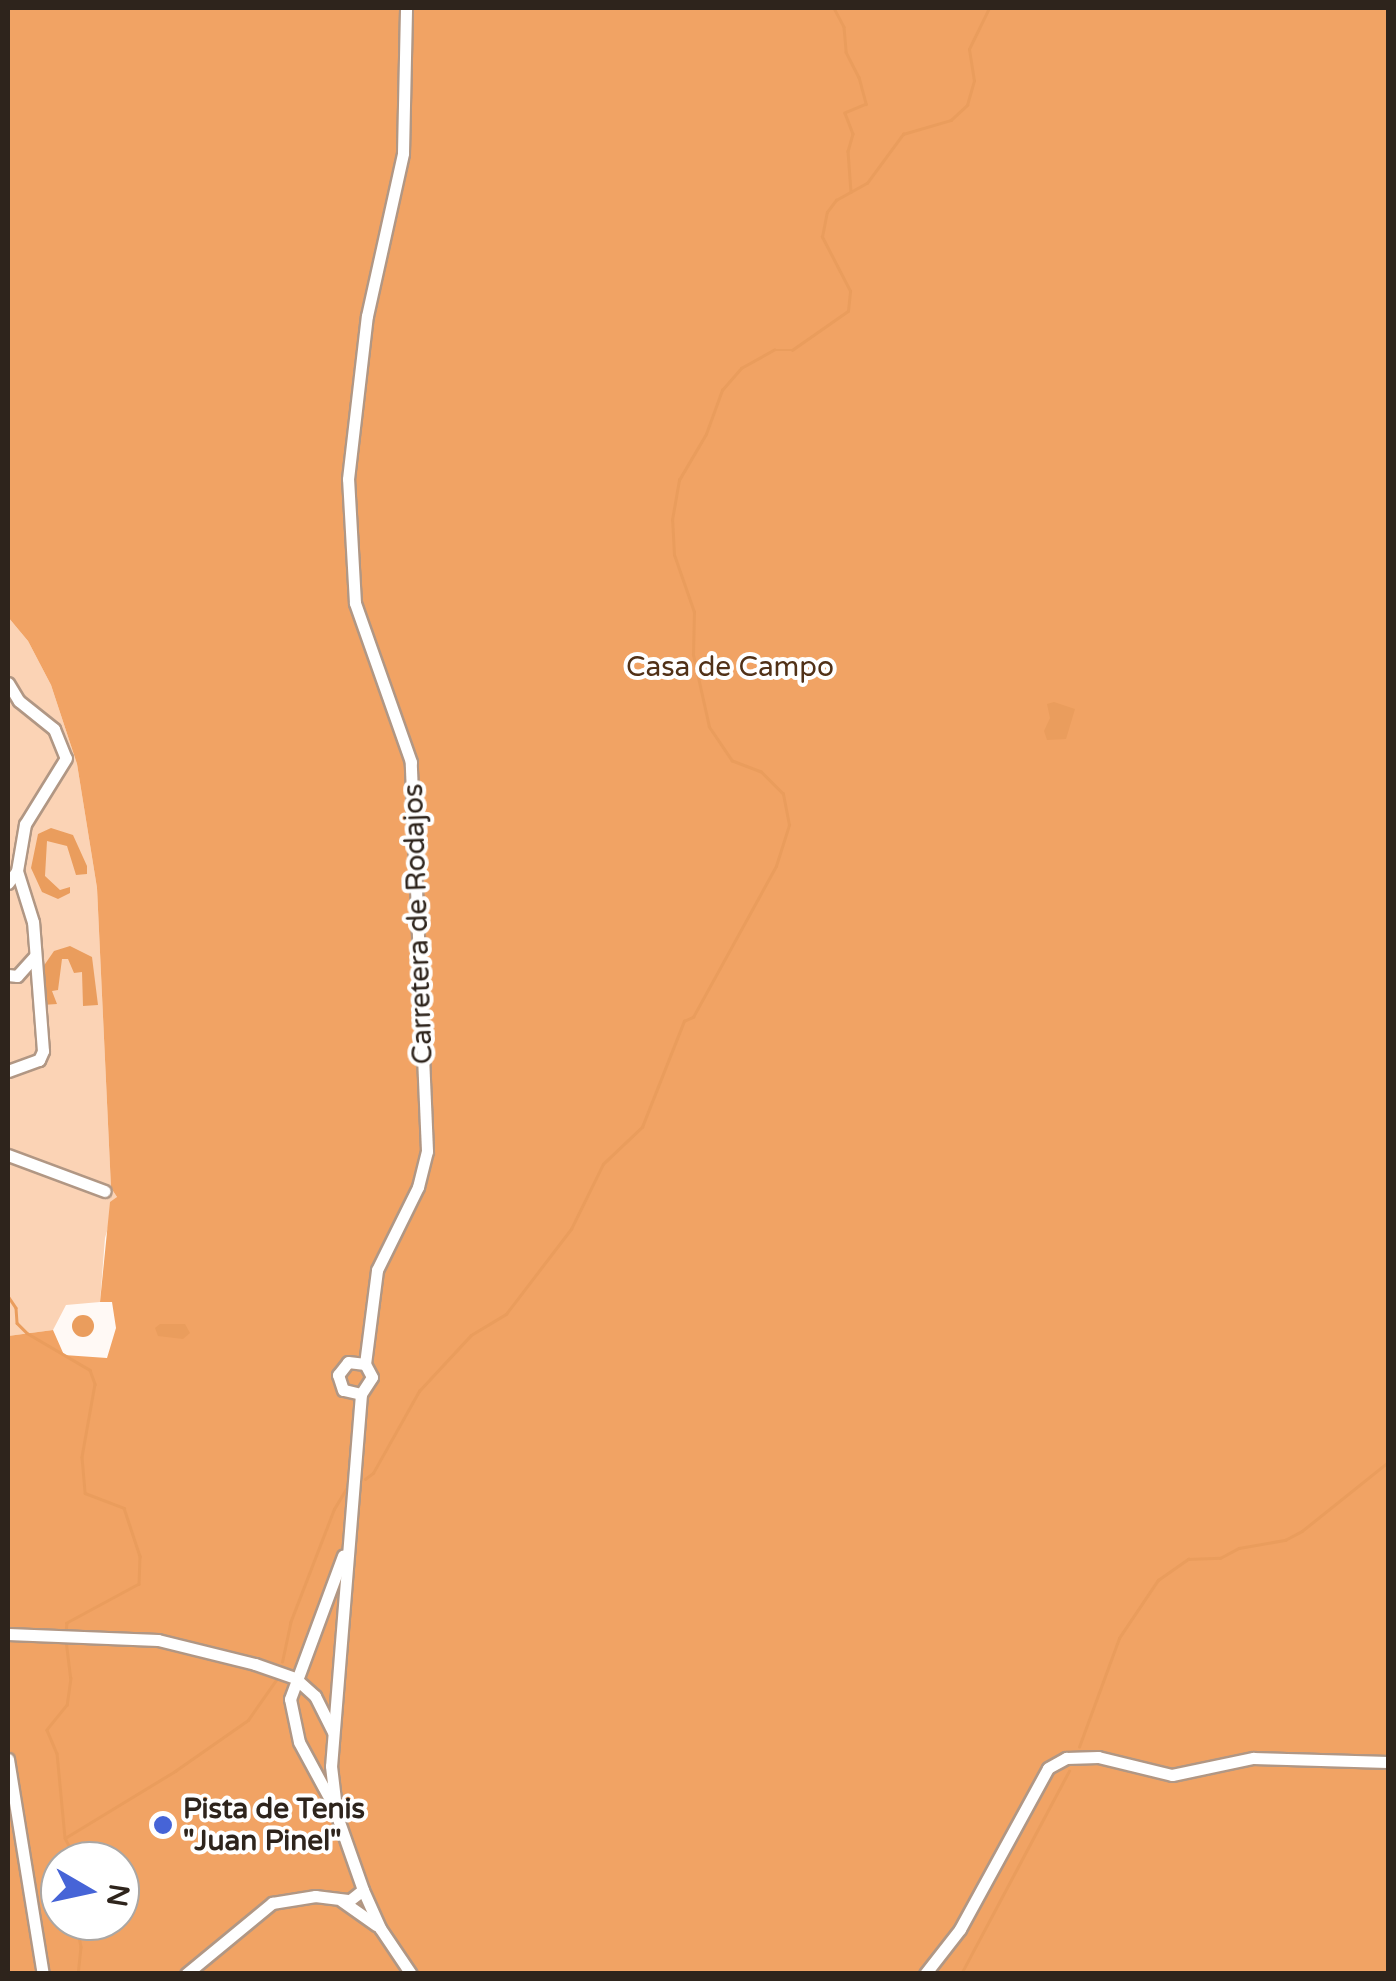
<!DOCTYPE html>
<html>
<head>
<meta charset="utf-8">
<style>
	body { margin:0 }
	#map { position:relative; width:1396px; height:1981px; overflow:hidden; background:#fff9f5; font-family:"Varela Round",sans-serif }
	div>[style] { position:absolute }
	.green>* { inset:0; background:#fbd3b5 }
	.forest>* { inset:0; background:#f1a364 }
	.water>* { inset:0; background:#ea9d5d }
	.round { border-radius:50% }
	.stream>* { height:2.5px; margin:-1.25px; padding:0 1.25px; transform-origin:1.25px; border-radius:1.25px; background:#ea9d5d }
	.roads { filter:drop-shadow(2px 0 #b19784) drop-shadow(-2px 0 #b19784) drop-shadow(0 2px #b19784) drop-shadow(0 -2px #b19784) }
	.minor>* { height:11px; margin:-5.5px; padding:0 5.5px; transform-origin:5.5px; border-radius:5.5px; background:#fff }
	.dots>* { width:28px; height:28px; translate:-50% -50%; box-sizing:border-box; border:5px solid #fff; border-radius:50% }
	span { translate:-50% -50%; white-space:nowrap; text-align:center; line-height:1.15; -webkit-text-stroke:8px #fff; paint-order:stroke }
	.park-label { font-size:28px; color:#513117 }
	.street-label { font-size:28px; color:#2e241c }
	.poi-label { font-size:28px; color:#2e241c; font-weight:700 }
	.left { translate:0 -50%; text-align:left }
	.frame { position:absolute; inset:0; border:10px solid #2e241c; pointer-events:none }
	.north { position:absolute; left:40px; top:1841px; width:100px; height:100px; box-sizing:border-box; background:#fff; border:2px solid #aba7a4; border-radius:50%; rotate:99deg; font-size:28px; font-weight:700; line-height:40px; text-align:center; color:#2e241c }
	.north::after { content:''; display:block; margin:auto; width:35px; height:45px; background:#4664d7; clip-path:polygon(50% 0,100% 100%,50% 72%,0 100%) }
</style>
</head>
<body>
<div id="map">
	<div class="green">
		<div style="clip-path:polygon(8px 617px,28px 641px,51px 685px,77px 764px,97px 888px,111px 1188px,117px 1197px,105px 1238px,100px 1302px,66px 1305px,53px 1330px,8px 1336px)"></div>
	</div>
	<div class="forest">
		<div style="clip-path:polygon(evenodd,8px 8px,1388px 8px,1388px 1973px,8px 1973px,8px 1336px,53px 1330px,64px 1355px,107px 1358px,116px 1328px,112px 1302px,100px 1302px,110px 1202px,117px 1197px,111px 1188px,97px 888px,77px 764px,51px 685px,28px 641px,8px 617px,8px 8px,60px 1861px,120px 1861px,120px 1921px,60px 1921px,60px 1861px)"></div>
	</div>
	<div class="water">
		<div style="clip-path:polygon(1054px 702px,1075px 709px,1066px 739px,1047px 740px,1044px 731px,1050px 718px,1047px 704px)"></div>
		<div style="clip-path:polygon(51px 828px,73px 835px,87px 866px,87px 874px,76px 875px,67px 846px,47px 841px,45px 876px,60px 890px,70px 887px,70px 893px,58px 899px,42px 892px,31px 868px,38px 834px)"></div>
		<div style="clip-path:polygon(70px 946px,92px 957px,98px 1005px,83px 1006px,82px 972px,74px 973px,68px 959px,62px 959px,58px 990px,52px 991px,57px 1004px,42px 1005px,43px 967px,54px 951px)"></div>
		<div class="round" style="left:72px;top:1315px;width:22px;height:22px"></div>
		<div style="clip-path:polygon(160px 1324px,185px 1324px,190px 1333px,183px 1339px,158px 1336px,155px 1328px)"></div>
	</div>
	<div class="stream">
		<div style="left:834px;top:8px;width:21px;rotate:62deg"></div>
		<div style="left:844px;top:27px;width:25px;rotate:85deg"></div>
		<div style="left:846px;top:52px;width:28px;rotate:63deg"></div>
		<div style="left:859px;top:77px;width:28px;rotate:75deg"></div>
		<div style="left:866px;top:104px;width:23px;rotate:157deg"></div>
		<div style="left:845px;top:113px;width:22px;rotate:69deg"></div>
		<div style="left:853px;top:134px;width:18px;rotate:106deg"></div>
		<div style="left:848px;top:151px;width:41px;rotate:85.8deg"></div>
		<div style="left:8px;top:1296px;width:14px;rotate:56deg"></div>
		<div style="left:16px;top:1308px;width:15px;rotate:86deg"></div>
		<div style="left:17px;top:1323px;width:14px;rotate:45deg"></div>
		<div style="left:27px;top:1333px;width:73px;rotate:30.4deg"></div>
		<div style="left:90px;top:1370px;width:15px;rotate:70deg"></div>
		<div style="left:95px;top:1384px;width:74px;rotate:100.1deg"></div>
		<div style="left:82px;top:1457px;width:36px;rotate:85deg"></div>
		<div style="left:85px;top:1493px;width:42px;rotate:21deg"></div>
		<div style="left:124px;top:1508px;width:51px;rotate:71.6deg"></div>
		<div style="left:140px;top:1556px;width:28px;rotate:92deg"></div>
		<div style="left:139px;top:1584px;width:82px;rotate:151.6deg"></div>
		<div style="left:67px;top:1623px;width:9px;rotate:96deg"></div>
		<div style="left:365px;top:1479px;width:10px;rotate:-37deg"></div>
		<div style="left:373px;top:1473px;width:94px;rotate:-60.7deg"></div>
		<div style="left:419px;top:1391px;width:76px;rotate:-47.1deg"></div>
		<div style="left:471px;top:1335px;width:41px;rotate:-31deg"></div>
		<div style="left:506px;top:1314px;width:107px;rotate:-52.6deg"></div>
		<div style="left:571px;top:1229px;width:72px;rotate:-63.8deg"></div>
		<div style="left:603px;top:1164px;width:54px;rotate:-43.5deg"></div>
		<div style="left:642px;top:1127px;width:114px;rotate:-68.4deg"></div>
		<div style="left:684px;top:1021px;width:10px;rotate:-24deg"></div>
		<div style="left:693px;top:1017px;width:172px;rotate:-61.2deg"></div>
		<div style="left:776px;top:866px;width:43px;rotate:-72.4deg"></div>
		<div style="left:789px;top:825px;width:32px;rotate:-101deg"></div>
		<div style="left:783px;top:794px;width:31px;rotate:-135deg"></div>
		<div style="left:761px;top:772px;width:31px;rotate:-159deg"></div>
		<div style="left:732px;top:761px;width:41px;rotate:-124.1deg"></div>
		<div style="left:709px;top:727px;width:74px;rotate:-102.5deg"></div>
		<div style="left:693px;top:655px;width:43px;rotate:-88.7deg"></div>
		<div style="left:694px;top:612px;width:60px;rotate:-109.3deg"></div>
		<div style="left:674px;top:555px;width:35px;rotate:-93deg"></div>
		<div style="left:672px;top:520px;width:41px;rotate:-80.1deg"></div>
		<div style="left:679px;top:480px;width:53px;rotate:-59.6deg"></div>
		<div style="left:706px;top:434px;width:47px;rotate:-70deg"></div>
		<div style="left:722px;top:390px;width:29px;rotate:-49deg"></div>
		<div style="left:741px;top:368px;width:38px;rotate:-29deg"></div>
		<div style="left:774px;top:350px;width:18px"></div>
		<div style="left:792px;top:350px;width:68px;rotate:-34.9deg"></div>
		<div style="left:848px;top:311px;width:20px;rotate:-84deg"></div>
		<div style="left:850px;top:291px;width:61px;rotate:-117.4deg"></div>
		<div style="left:822px;top:237px;width:25px;rotate:-79deg"></div>
		<div style="left:827px;top:212px;width:15px;rotate:-53deg"></div>
		<div style="left:836px;top:200px;width:35px;rotate:-29deg"></div>
		<div style="left:867px;top:183px;width:61px;rotate:-53.7deg"></div>
		<div style="left:903px;top:134px;width:50px;rotate:-16.3deg"></div>
		<div style="left:951px;top:120px;width:22px;rotate:-43deg"></div>
		<div style="left:967px;top:105px;width:25px;rotate:-74deg"></div>
		<div style="left:974px;top:81px;width:32px;rotate:-99deg"></div>
		<div style="left:969px;top:49px;width:46px;rotate:-64deg"></div>
		<div style="left:66px;top:1640px;width:38px;rotate:83deg"></div>
		<div style="left:71px;top:1678px;width:27px;rotate:98deg"></div>
		<div style="left:67px;top:1705px;width:32px;rotate:129deg"></div>
		<div style="left:47px;top:1730px;width:25px;rotate:67deg"></div>
		<div style="left:57px;top:1753px;width:85px;rotate:84.6deg"></div>
		<div style="left:65px;top:1838px;width:26px;rotate:62deg"></div>
		<div style="left:282px;top:1662px;width:40px;rotate:-78deg"></div>
		<div style="left:290px;top:1623px;width:122px;rotate:-68.9deg"></div>
		<div style="left:334px;top:1509px;width:23px;rotate:-59deg"></div>
		<div style="left:1079px;top:1747px;width:116px;rotate:-69.8deg"></div>
		<div style="left:1119px;top:1638px;width:70px;rotate:-56.1deg"></div>
		<div style="left:1158px;top:1580px;width:37px;rotate:-35deg"></div>
		<div style="left:1188px;top:1559px;width:32px;rotate:-2deg"></div>
		<div style="left:1220px;top:1558px;width:21px;rotate:-28deg"></div>
		<div style="left:1239px;top:1548px;width:47px;rotate:-9.9deg"></div>
		<div style="left:1285px;top:1540px;width:19px;rotate:-28deg"></div>
		<div style="left:1302px;top:1531px;width:110px;rotate:-38.7deg"></div>
		<div style="left:65px;top:1838px;width:129px;rotate:-31.3deg"></div>
		<div style="left:175px;top:1771px;width:89px;rotate:-34.9deg"></div>
		<div style="left:248px;top:1720px;width:49px;rotate:-55deg"></div>
		<div style="left:76px;top:1921px;width:26px;rotate:79deg"></div>
		<div style="left:81px;top:1947px;width:27px;rotate:96deg"></div>
		<div style="left:961px;top:1974px;width:230px;rotate:-62deg"></div>
	</div>
	<div class="roads">
		<div class="minor">
			<div style="left:8px;top:683px;width:21px;rotate:59deg"></div>
			<div style="left:19px;top:701px;width:45px;rotate:38.7deg"></div>
			<div style="left:54px;top:729px;width:31px;rotate:68deg"></div>
			<div style="left:66px;top:758px;width:78px;rotate:121.8deg"></div>
			<div style="left:25px;top:824px;width:48px;rotate:99.7deg"></div>
			<div style="left:17px;top:871px;width:15px;rotate:127deg"></div>
			<div style="left:8px;top:975px;width:9px;rotate:6deg"></div>
			<div style="left:17px;top:976px;width:27px;rotate:-48deg"></div>
			<div style="left:8px;top:1071px;width:33px;rotate:-20deg"></div>
			<div style="left:39px;top:1060px;width:10px;rotate:-66deg"></div>
			<div style="left:43px;top:1051px;width:129px;rotate:-94.4deg"></div>
			<div style="left:33px;top:922px;width:53px;rotate:-107.4deg"></div>
			<div style="left:8px;top:1155px;width:103px;rotate:20.4deg"></div>
			<div style="left:365px;top:1364px;width:95px;rotate:-82.7deg"></div>
			<div style="left:377px;top:1270px;width:93px;rotate:-63.7deg"></div>
			<div style="left:418px;top:1187px;width:37px;rotate:-76deg"></div>
			<div style="left:427px;top:1151px;width:389px;rotate:-92.4deg"></div>
			<div style="left:411px;top:762px;width:169px;rotate:-109.4deg"></div>
			<div style="left:355px;top:603px;width:124px;rotate:-93.2deg"></div>
			<div style="left:348px;top:479px;width:164px;rotate:-83.4deg"></div>
			<div style="left:367px;top:316px;width:167px;rotate:-77.5deg"></div>
			<div style="left:403px;top:153px;width:145px;rotate:-88.8deg"></div>
			<div style="left:361px;top:1394px;width:373px;rotate:94.6deg"></div>
			<div style="left:331px;top:1766px;width:50px;rotate:83.2deg"></div>
			<div style="left:337px;top:1816px;width:78px;rotate:70.6deg"></div>
			<div style="left:363px;top:1890px;width:42px;rotate:65.9deg"></div>
			<div style="left:380px;top:1928px;width:55px;rotate:56deg"></div>
			<div style="left:361px;top:1394px;width:18px;rotate:-167deg"></div>
			<div style="left:343px;top:1390px;width:16px;rotate:-108deg"></div>
			<div style="left:338px;top:1375px;width:16px;rotate:-52deg"></div>
			<div style="left:348px;top:1362px;width:17px;rotate:7deg"></div>
			<div style="left:361px;top:1394px;width:20px;rotate:-57deg"></div>
			<div style="left:372px;top:1377px;width:15px;rotate:-118deg"></div>
			<div style="left:8px;top:1634px;width:150px;rotate:2.3deg"></div>
			<div style="left:158px;top:1640px;width:100px;rotate:13.9deg"></div>
			<div style="left:255px;top:1664px;width:42px;rotate:19.3deg"></div>
			<div style="left:295px;top:1678px;width:27px;rotate:42deg"></div>
			<div style="left:315px;top:1696px;width:40px;rotate:63.4deg"></div>
			<div style="left:8px;top:1759px;width:218px;rotate:80.8deg"></div>
			<div style="left:332px;top:1803px;width:69px;rotate:-118.4deg"></div>
			<div style="left:299px;top:1742px;width:44px;rotate:-101.8deg"></div>
			<div style="left:290px;top:1699px;width:153px;rotate:-69.7deg"></div>
			<div style="left:342px;top:1901px;width:42px;rotate:35.2deg"></div>
			<div style="left:186px;top:1974px;width:112px;rotate:-39.5deg"></div>
			<div style="left:272px;top:1903px;width:44px;rotate:-9.2deg"></div>
			<div style="left:315px;top:1896px;width:35px;rotate:7deg"></div>
			<div style="left:350px;top:1900px;width:16px;rotate:-38deg"></div>
			<div style="left:925px;top:1974px;width:57px;rotate:-52.1deg"></div>
			<div style="left:960px;top:1929px;width:183px;rotate:-61.3deg"></div>
			<div style="left:1048px;top:1768px;width:21px;rotate:-29deg"></div>
			<div style="left:1066px;top:1758px;width:32px;rotate:-2deg"></div>
			<div style="left:1098px;top:1757px;width:76px;rotate:13.7deg"></div>
			<div style="left:1172px;top:1775px;width:83px;rotate:-11.9deg"></div>
			<div style="left:1253px;top:1758px;width:135px;rotate:1.7deg"></div>
		</div>
	</div>
	<div class="dots">
		<div style="left:163px;top:1825px;background:#4664d7"></div>
	</div>
	<div class="park-label">
		<span style="left:730px;top:667px">Casa de Campo</span>
	</div>
	<div class="street-label">
		<span style="left:418px;top:924px;rotate:-92deg">Carretera de Rodajos</span>
	</div>
	<div class="poi-label">
		<span class="left" style="left:183px;top:1825px">Pista de Tenis<br>"Juan Pinel"</span>
	</div>
	<div class="frame"></div>
	<div class="north">N</div>
</div>
</body>
</html>
